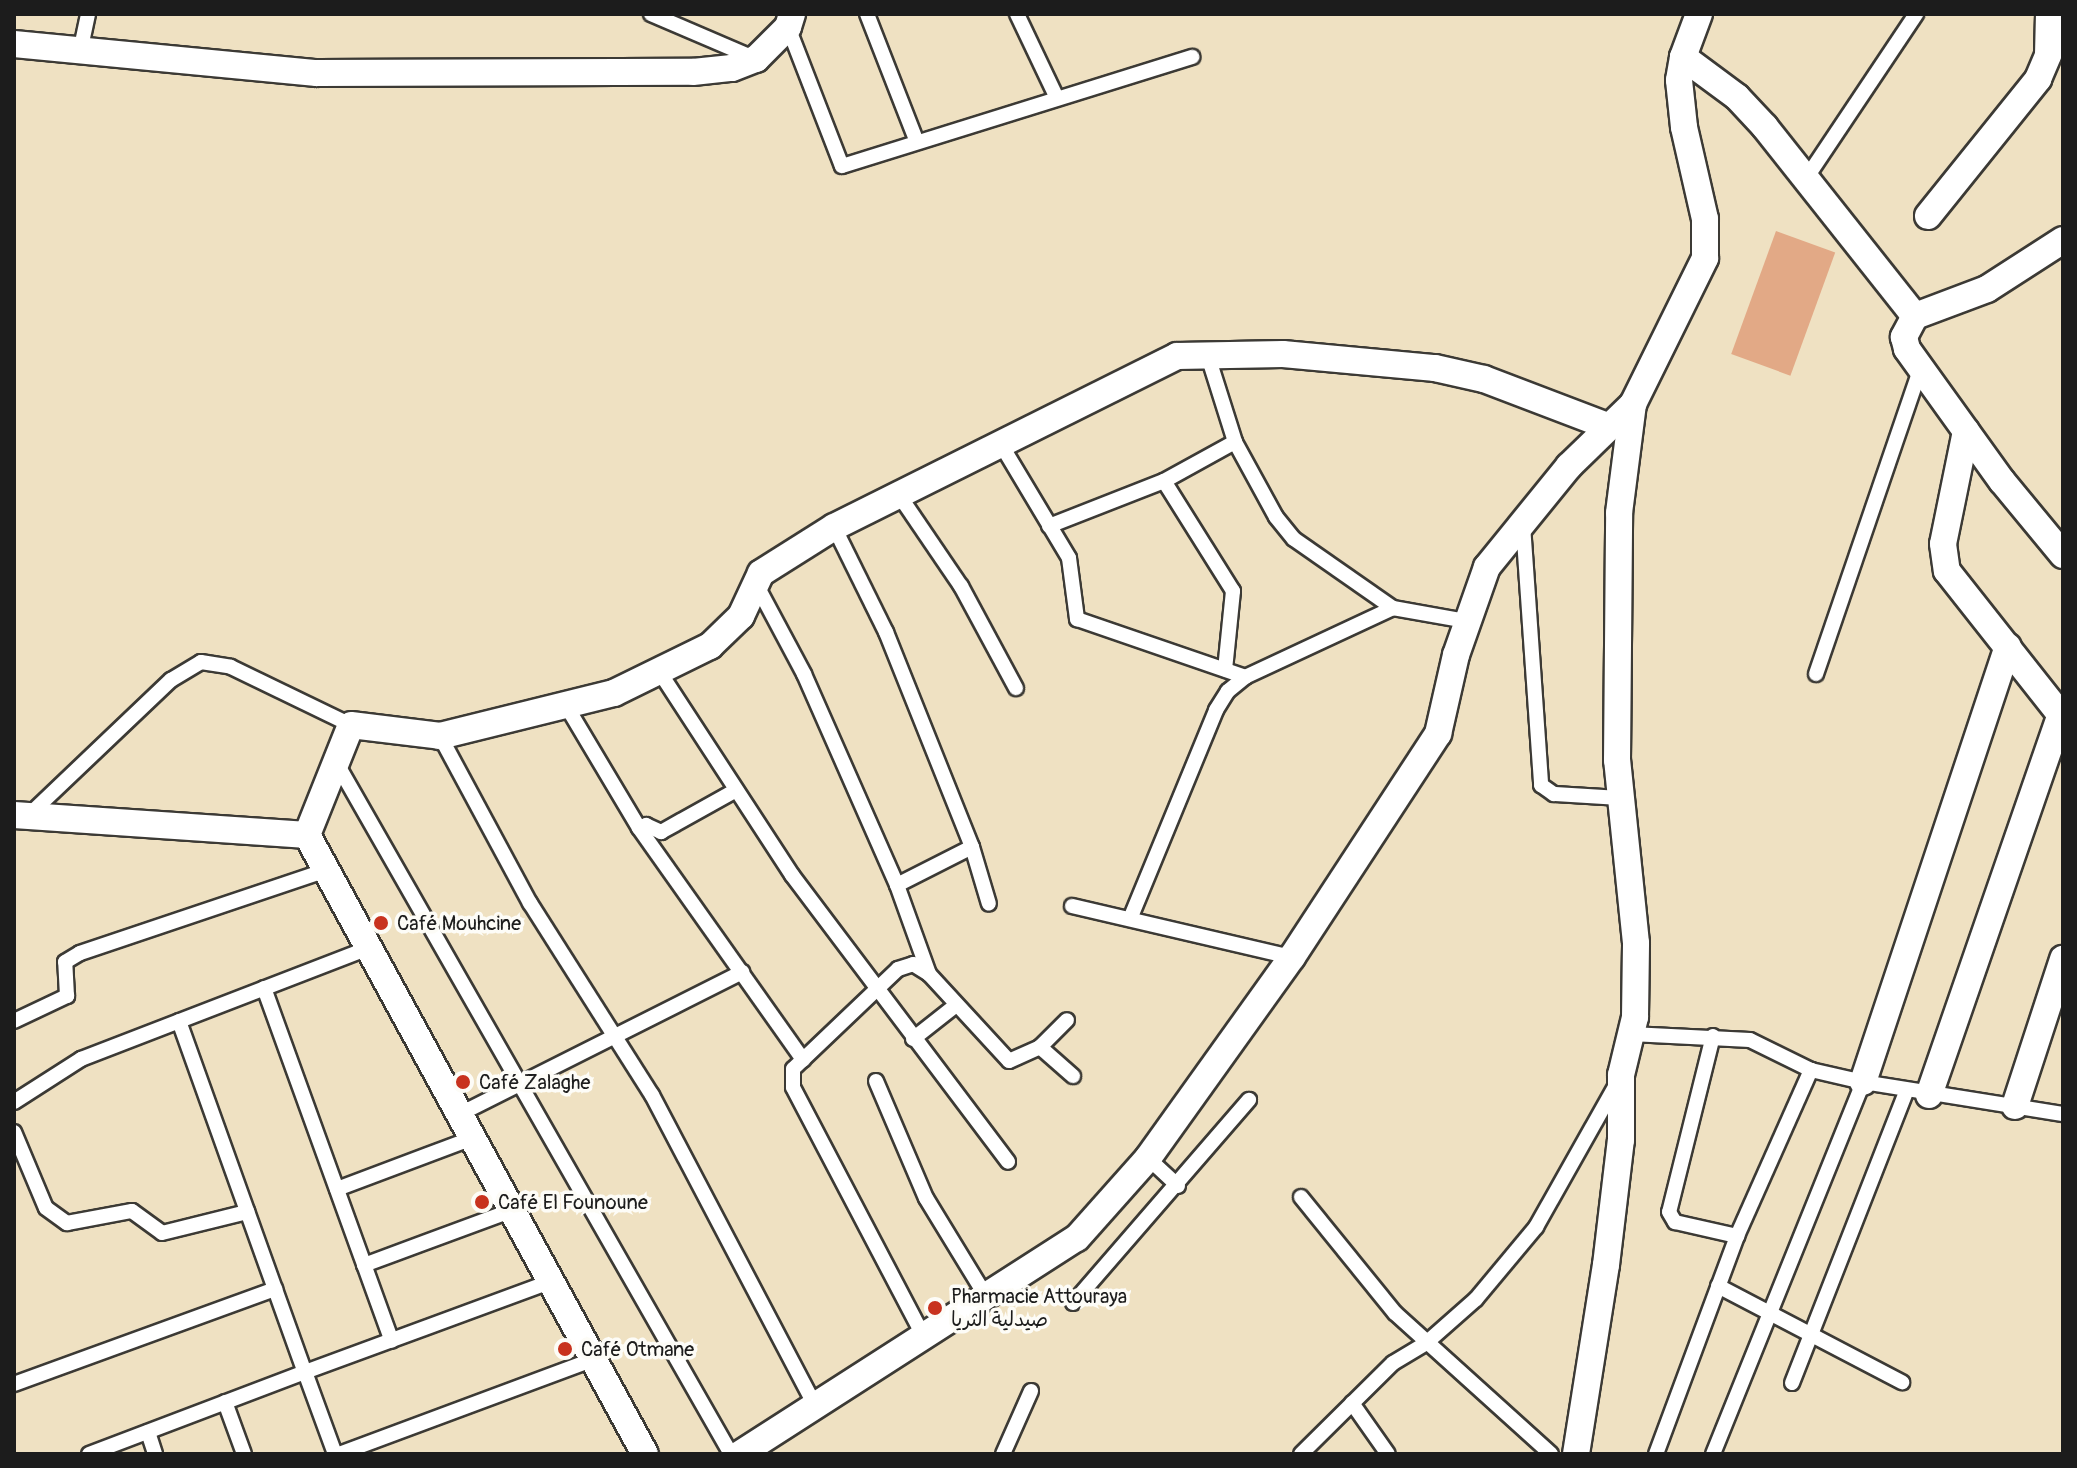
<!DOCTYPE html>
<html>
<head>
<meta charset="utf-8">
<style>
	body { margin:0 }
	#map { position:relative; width:2077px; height:1468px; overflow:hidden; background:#efe1c2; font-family:Pangolin,"Playpen Sans Arabic",sans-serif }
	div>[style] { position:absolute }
	.building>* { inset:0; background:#e2a986; transform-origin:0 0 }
	.roads { filter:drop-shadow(2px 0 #3c3a35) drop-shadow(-2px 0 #3c3a35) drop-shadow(0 2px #3c3a35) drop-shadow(0 -2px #3c3a35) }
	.service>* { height:14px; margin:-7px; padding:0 7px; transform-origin:7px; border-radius:7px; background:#fff }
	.minor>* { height:26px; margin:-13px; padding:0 13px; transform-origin:13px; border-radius:13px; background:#fff }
	.dots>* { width:22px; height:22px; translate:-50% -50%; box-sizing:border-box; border:4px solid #fdfcf7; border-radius:50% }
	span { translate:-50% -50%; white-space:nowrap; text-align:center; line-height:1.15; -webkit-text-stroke:7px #fdfcf7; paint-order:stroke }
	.poi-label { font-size:20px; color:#1c1c1c }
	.left { translate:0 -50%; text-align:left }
	.frame { position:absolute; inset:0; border:16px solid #1c1c1c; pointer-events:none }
</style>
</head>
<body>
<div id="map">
	<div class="building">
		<div style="left:1776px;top:231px;width:63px;height:131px;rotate:20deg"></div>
	</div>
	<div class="roads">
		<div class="service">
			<div style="left:651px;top:14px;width:114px;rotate:23.2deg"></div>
			<div style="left:867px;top:14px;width:135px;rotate:68.7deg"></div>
			<div style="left:1017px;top:14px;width:91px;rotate:64.6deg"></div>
			<div style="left:788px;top:27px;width:149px;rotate:68.8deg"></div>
			<div style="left:842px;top:166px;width:367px;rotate:-17.3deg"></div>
			<div style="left:80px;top:52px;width:39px;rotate:-78deg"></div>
			<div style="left:1805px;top:180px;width:200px;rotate:-56.2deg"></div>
			<div style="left:1207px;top:353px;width:93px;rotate:72.5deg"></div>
			<div style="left:1235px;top:442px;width:85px;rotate:61.3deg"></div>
			<div style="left:1276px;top:517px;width:28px;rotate:51deg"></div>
			<div style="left:1294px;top:539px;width:121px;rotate:34.9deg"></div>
			<div style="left:999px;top:441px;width:136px;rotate:59.1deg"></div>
			<div style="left:1069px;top:558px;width:62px;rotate:82.5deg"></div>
			<div style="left:1077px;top:619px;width:178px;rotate:19deg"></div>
			<div style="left:1164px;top:481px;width:130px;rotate:57.9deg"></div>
			<div style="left:1233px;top:591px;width:79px;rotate:95.8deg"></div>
			<div style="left:897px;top:492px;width:114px;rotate:55.8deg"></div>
			<div style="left:961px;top:586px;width:116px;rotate:61.7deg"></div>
			<div style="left:1523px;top:525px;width:261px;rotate:86deg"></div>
			<div style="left:1541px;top:785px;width:16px;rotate:35deg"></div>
			<div style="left:1554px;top:794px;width:67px;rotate:3.4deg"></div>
			<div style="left:1049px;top:526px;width:123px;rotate:-21.4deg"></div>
			<div style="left:1164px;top:481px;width:81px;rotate:-28.8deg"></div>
			<div style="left:756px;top:584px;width:102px;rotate:61.9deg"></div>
			<div style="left:804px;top:674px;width:231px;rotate:66.2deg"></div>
			<div style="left:897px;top:885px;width:84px;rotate:-26.9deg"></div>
			<div style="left:972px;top:847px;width:232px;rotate:-111.8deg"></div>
			<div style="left:886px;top:632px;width:117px;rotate:-116.3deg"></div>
			<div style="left:659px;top:671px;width:244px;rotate:56.9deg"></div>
			<div style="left:792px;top:875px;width:359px;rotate:53deg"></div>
			<div style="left:1816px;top:674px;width:324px;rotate:-71.1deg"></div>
			<div style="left:567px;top:707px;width:141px;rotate:59.2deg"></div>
			<div style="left:639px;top:828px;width:284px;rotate:54.7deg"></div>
			<div style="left:440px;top:736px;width:190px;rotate:61.7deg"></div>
			<div style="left:530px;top:903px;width:227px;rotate:57.6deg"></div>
			<div style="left:652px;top:1095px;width:353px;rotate:62.3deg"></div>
			<div style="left:336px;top:762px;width:797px;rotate:60.28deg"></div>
			<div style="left:29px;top:815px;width:196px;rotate:-43.6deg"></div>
			<div style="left:171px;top:680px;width:35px;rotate:-31deg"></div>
			<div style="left:201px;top:662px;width:30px;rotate:9deg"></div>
			<div style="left:231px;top:667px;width:133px;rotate:25.8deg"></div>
			<div style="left:639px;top:828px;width:8px;rotate:-23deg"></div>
			<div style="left:646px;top:825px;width:17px;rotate:25deg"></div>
			<div style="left:661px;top:832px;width:86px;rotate:-29.2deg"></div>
			<div style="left:972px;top:847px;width:59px;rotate:73.4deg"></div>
			<div style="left:897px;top:885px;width:95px;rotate:70.2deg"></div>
			<div style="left:1072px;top:906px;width:226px;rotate:13.1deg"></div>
			<div style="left:1130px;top:919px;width:226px;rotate:-67.6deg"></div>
			<div style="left:1216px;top:710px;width:22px;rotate:-58deg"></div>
			<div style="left:1228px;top:691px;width:22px;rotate:-39deg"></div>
			<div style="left:1245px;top:677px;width:163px;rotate:-25deg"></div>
			<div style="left:1393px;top:608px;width:75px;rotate:10deg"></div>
			<div style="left:264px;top:988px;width:375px;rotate:70.1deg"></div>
			<div style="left:14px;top:1021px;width:59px;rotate:-25.3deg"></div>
			<div style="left:67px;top:996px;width:34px;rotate:-93deg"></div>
			<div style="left:65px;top:962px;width:17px;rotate:-31deg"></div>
			<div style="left:80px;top:953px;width:260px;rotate:-18.6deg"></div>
			<div style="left:179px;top:1021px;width:373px;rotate:70.3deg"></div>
			<div style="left:305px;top:1372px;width:263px;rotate:-20.2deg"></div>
			<div style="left:1631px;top:1034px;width:119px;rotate:2.9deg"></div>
			<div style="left:1750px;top:1040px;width:68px;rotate:26.2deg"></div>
			<div style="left:1811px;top:1070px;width:53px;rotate:13deg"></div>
			<div style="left:1863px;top:1082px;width:203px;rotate:9.1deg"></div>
			<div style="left:1713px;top:1036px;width:181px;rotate:104deg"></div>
			<div style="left:1669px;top:1212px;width:12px;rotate:59deg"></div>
			<div style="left:1675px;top:1222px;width:64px;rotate:12.7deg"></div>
			<div style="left:913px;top:1039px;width:55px;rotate:-38.3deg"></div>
			<div style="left:1040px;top:1047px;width:44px;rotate:41.3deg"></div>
			<div style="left:876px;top:1081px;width:127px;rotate:66.9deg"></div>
			<div style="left:926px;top:1198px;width:117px;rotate:58.6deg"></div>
			<div style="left:14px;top:1102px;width:80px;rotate:-32.7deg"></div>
			<div style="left:81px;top:1059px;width:309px;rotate:-21.1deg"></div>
			<div style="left:460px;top:1114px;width:316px;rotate:-26.7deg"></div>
			<div style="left:14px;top:1132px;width:82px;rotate:67.2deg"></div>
			<div style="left:46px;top:1208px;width:26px;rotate:36deg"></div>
			<div style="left:67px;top:1223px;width:66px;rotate:-10.5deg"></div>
			<div style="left:132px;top:1211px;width:37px;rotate:36deg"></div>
			<div style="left:162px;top:1233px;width:88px;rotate:-13.9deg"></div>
			<div style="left:1148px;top:1158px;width:41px;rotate:43deg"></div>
			<div style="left:337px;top:1189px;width:145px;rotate:-20.6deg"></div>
			<div style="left:1301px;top:1197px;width:149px;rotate:51deg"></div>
			<div style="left:1395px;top:1313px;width:210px;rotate:42.1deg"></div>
			<div style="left:364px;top:1265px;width:159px;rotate:-20.3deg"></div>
			<div style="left:1718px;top:1286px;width:208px;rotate:27.6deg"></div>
			<div style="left:1073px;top:1303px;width:269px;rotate:-49.1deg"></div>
			<div style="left:924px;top:1337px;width:282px;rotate:-117.7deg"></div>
			<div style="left:793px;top:1087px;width:18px;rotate:-90deg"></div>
			<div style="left:793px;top:1069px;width:145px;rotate:-43.6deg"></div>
			<div style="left:898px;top:969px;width:16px;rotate:-18deg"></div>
			<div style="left:913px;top:964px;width:19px;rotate:32deg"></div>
			<div style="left:929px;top:974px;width:118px;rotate:47.4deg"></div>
			<div style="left:1009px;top:1061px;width:34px;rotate:-24deg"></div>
			<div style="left:1040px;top:1047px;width:38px;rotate:-45deg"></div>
			<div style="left:1792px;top:1383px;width:315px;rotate:-68.6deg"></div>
			<div style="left:14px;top:1384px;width:278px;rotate:-20deg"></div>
			<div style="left:225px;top:1402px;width:55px;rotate:69.9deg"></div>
			<div style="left:1352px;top:1403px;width:62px;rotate:54.8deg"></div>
			<div style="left:148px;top:1432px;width:23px;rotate:72deg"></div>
			<div style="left:89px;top:1454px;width:231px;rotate:-20.8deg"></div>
			<div style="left:305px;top:1372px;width:87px;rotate:69.9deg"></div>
			<div style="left:339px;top:1454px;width:273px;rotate:-20.4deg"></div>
			<div style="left:1003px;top:1454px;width:69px;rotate:-66deg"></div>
			<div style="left:1301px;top:1454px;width:129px;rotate:-44.7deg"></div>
			<div style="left:1393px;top:1363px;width:37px;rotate:-31deg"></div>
			<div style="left:1425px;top:1344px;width:68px;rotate:-41.4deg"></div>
			<div style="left:1476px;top:1299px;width:94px;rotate:-50.2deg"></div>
			<div style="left:1536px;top:1227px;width:163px;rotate:-60.6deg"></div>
			<div style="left:1656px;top:1454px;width:233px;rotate:-69.6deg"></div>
			<div style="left:1737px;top:1236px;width:182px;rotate:-66deg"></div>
			<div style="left:1713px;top:1454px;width:401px;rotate:-68deg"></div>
		</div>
		<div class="minor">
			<div style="left:1699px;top:14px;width:46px;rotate:110.4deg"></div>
			<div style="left:1683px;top:57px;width:67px;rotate:36.5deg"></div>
			<div style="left:1737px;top:97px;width:41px;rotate:47deg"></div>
			<div style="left:1765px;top:127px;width:241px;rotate:51.6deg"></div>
			<div style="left:14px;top:44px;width:304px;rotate:5.5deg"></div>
			<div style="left:317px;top:73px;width:376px;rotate:-0.2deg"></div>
			<div style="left:693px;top:72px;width:39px;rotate:-6deg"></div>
			<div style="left:732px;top:68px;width:26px;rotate:-21deg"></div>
			<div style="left:756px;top:59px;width:45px;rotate:-45deg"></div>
			<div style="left:788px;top:27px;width:14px;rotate:-73deg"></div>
			<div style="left:1928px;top:216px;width:176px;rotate:-51.2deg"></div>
			<div style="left:2038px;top:79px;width:26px;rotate:-67deg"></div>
			<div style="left:2048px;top:55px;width:41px;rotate:-88.6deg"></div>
			<div style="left:2063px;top:240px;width:90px;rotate:147.2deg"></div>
			<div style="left:1987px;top:289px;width:77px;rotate:159.4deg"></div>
			<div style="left:1915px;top:316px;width:24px;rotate:118deg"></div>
			<div style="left:1904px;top:337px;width:12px;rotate:76deg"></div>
			<div style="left:1907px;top:349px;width:163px;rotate:54.3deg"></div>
			<div style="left:2002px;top:481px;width:96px;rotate:50.5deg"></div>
			<div style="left:1966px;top:431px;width:115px;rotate:101.5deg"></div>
			<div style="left:1943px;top:544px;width:27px;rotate:82deg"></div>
			<div style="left:1947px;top:571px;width:187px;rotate:51.7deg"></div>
			<div style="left:14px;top:815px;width:294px;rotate:3.9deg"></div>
			<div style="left:307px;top:835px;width:705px;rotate:61.36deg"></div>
			<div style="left:307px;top:835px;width:118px;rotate:-68.2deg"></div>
			<div style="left:351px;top:725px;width:90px;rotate:7deg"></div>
			<div style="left:440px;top:736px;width:179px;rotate:-13.9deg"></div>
			<div style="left:614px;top:693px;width:107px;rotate:-26.1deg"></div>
			<div style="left:710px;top:646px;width:43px;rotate:-44.1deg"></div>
			<div style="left:741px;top:616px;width:47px;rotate:-65.1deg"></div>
			<div style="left:761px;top:573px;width:86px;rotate:-32.2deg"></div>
			<div style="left:834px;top:527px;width:383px;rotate:-26.5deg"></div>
			<div style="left:1177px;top:356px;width:106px;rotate:-1.1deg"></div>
			<div style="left:1283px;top:354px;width:153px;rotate:5.3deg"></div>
			<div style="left:1435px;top:368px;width:50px;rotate:12.7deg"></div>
			<div style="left:1484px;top:379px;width:132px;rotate:20.9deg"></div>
			<div style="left:1863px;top:1082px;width:459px;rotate:-71.6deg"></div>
			<div style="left:1929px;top:1095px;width:409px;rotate:-70.9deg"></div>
			<div style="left:2015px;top:1106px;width:155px;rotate:-71.9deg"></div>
			<div style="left:740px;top:1454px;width:400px;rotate:-32.7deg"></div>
			<div style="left:1077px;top:1238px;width:107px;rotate:-48.4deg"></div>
			<div style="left:1148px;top:1158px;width:247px;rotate:-54.4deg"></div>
			<div style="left:1292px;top:957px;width:267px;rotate:-56.8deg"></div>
			<div style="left:1438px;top:734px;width:81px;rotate:-77.2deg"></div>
			<div style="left:1456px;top:655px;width:93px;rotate:-70.6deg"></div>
			<div style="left:1487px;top:567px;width:130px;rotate:-50.9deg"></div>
			<div style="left:1569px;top:466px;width:89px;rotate:-44.1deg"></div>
			<div style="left:1633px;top:404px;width:163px;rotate:-63.7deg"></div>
			<div style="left:1705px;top:258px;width:39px;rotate:-90deg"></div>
			<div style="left:1705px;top:219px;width:94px;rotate:-102.9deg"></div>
			<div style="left:1684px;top:127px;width:47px;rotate:-96.1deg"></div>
			<div style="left:1679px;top:80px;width:23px;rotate:-80deg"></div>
			<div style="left:1576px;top:1454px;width:191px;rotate:-81deg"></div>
			<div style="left:1606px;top:1265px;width:126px;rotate:-83.2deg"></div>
			<div style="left:1621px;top:1140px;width:65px;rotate:-90deg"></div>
			<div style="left:1621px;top:1075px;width:60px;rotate:-76.4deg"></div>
			<div style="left:1635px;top:1017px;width:74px;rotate:-89.2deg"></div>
			<div style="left:1636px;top:943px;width:184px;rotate:-95.9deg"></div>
			<div style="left:1617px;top:760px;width:247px;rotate:-89.5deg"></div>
			<div style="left:1619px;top:513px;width:110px;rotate:-82.7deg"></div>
		</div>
	</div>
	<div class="dots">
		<div style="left:381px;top:923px;background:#c8321e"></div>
		<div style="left:463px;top:1082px;background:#c8321e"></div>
		<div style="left:482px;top:1202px;background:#c8321e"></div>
		<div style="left:935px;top:1308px;background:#c8321e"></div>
		<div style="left:565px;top:1349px;background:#c8321e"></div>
	</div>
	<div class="poi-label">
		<span class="left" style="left:397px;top:923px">Café Mouhcine</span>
		<span class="left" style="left:479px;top:1082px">Café Zalaghe</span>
		<span class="left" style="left:498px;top:1202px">Café El Founoune</span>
		<span class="left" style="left:951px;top:1308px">Pharmacie Attouraya<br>صيدلية الثريا</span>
		<span class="left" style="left:581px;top:1349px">Café Otmane</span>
	</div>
	<div class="frame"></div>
</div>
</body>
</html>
